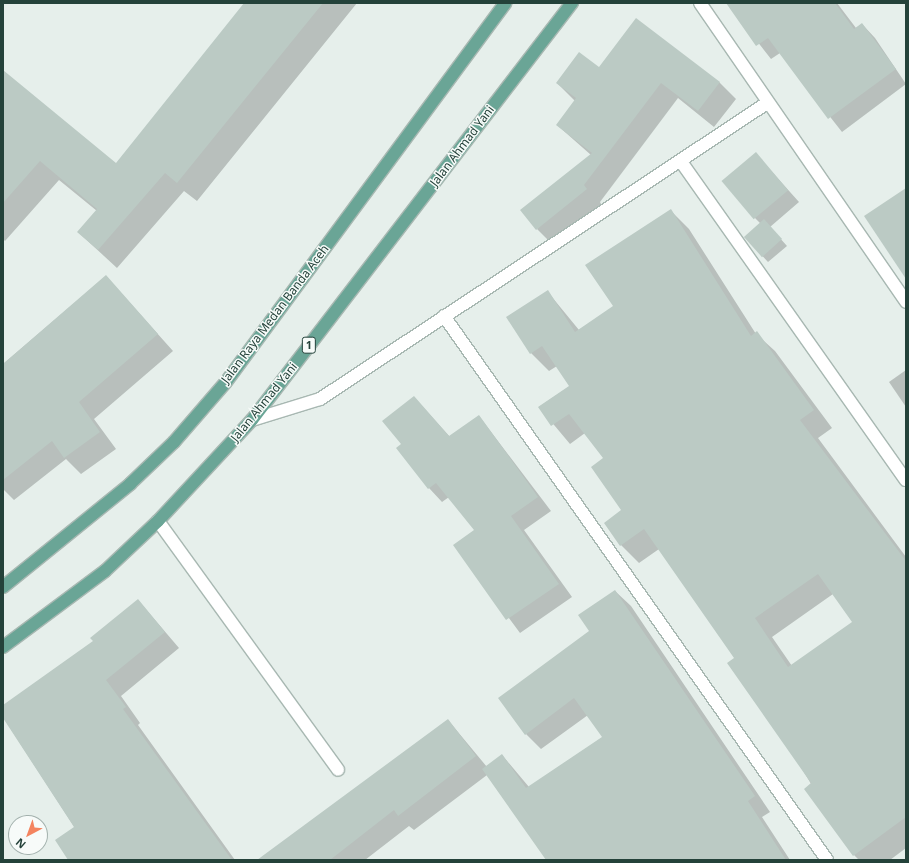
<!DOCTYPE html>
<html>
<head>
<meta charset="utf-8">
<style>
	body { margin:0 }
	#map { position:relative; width:909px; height:863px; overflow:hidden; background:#e6efeb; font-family:"Noto Sans",sans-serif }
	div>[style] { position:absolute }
	.shadow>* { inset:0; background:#0003 }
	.building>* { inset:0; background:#bbcac4; transform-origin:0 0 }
	.roads { filter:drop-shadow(1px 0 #a8b8b2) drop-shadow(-1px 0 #a8b8b2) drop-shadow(0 1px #a8b8b2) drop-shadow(0 -1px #a8b8b2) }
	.minor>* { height:12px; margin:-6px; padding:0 6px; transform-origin:6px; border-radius:6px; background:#fff }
	.major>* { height:12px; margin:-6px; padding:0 6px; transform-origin:6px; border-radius:6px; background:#6aa596 }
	span { translate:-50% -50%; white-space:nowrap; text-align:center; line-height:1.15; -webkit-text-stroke:3px #f7fbf9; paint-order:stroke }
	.shield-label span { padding:1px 3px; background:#f7fbf9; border:1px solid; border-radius:3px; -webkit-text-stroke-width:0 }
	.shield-label { font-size:11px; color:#24423a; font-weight:700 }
	.street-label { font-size:12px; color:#24423a }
	.frame { position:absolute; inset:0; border:4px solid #24423a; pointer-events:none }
	.north { position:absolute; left:8px; top:815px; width:40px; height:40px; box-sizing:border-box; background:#f7fbf9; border:1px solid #a3b1ad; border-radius:50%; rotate:221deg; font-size:11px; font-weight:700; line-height:16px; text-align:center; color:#24423a }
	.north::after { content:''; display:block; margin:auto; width:14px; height:18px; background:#f4845f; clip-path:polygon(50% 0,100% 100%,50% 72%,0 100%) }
</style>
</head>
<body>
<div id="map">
	<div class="shadow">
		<div style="clip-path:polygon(246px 3px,357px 3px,197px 201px,184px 191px,117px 268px,78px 232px,97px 211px,59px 180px,5px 241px,3px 239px,3px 78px,116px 164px)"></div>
		<div style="clip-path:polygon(727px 3px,837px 3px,856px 28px,862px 24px,875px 38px,906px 84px,842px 132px,780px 53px,771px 59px)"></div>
		<div style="clip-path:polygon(599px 68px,719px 82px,736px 99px,714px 127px,678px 98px,600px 202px,602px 206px,553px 245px,537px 229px,591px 155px,557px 125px,575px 101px,557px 83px)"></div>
		<div style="clip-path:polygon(756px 154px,799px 202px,770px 227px,787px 246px,768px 262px,745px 237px,761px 224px,755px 218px)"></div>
		<div style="clip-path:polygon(evenodd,671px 211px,689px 229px,756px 334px,775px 351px,832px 428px,818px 438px,906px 557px,906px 848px,890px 860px,859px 860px,854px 855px,735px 658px,659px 549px,639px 563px,621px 545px,623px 511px,605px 458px,585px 433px,570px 444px,539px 407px,570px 386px,557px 366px,549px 371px,531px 353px,547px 291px,579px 330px,615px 306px,671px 211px,833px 594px,854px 622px,792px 666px,772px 637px,833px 594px)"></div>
		<div style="clip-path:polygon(106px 276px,173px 351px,94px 419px,116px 449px,81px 474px,66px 459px,14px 500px,3px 489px,3px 364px)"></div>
		<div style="clip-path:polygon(906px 370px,906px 407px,889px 382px)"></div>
		<div style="clip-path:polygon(414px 397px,450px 437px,479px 416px,551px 511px,524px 530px,572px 597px,520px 633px,455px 545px,476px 531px,449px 497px,442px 502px,429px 488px,402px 445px)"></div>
		<div style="clip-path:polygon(615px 591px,631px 606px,770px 812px,762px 817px,790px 860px,547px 860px,487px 775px,414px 830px,409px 826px,365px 860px,259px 860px,448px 720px,487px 767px,502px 755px,529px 787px,603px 737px,588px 715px,541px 749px,526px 734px)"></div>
		<div style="clip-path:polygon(138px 600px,179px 648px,121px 696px,140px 723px,138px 725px,235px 860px,69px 860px,75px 828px,3px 717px,3px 706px,94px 641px)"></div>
	</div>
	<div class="building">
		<div style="clip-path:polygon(244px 3px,323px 3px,177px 183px,165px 173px,98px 250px,77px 232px,97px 209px,40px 161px,3px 203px,3px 70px,116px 163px)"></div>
		<div style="clip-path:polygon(726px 3px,835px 3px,854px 29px,862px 23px,896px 69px,828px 119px,768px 38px,756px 46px)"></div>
		<div style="clip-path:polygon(636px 18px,720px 82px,698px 111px,661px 83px,584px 185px,587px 189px,536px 230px,520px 210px,592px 153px,556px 125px,576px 98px,556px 83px,579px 52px,599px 67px)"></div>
		<div style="left:756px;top:152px;width:50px;height:45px;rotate:50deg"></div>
		<div style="clip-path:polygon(906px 188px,906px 279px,864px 216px)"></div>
		<div style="clip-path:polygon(evenodd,671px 209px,751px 336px,757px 331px,814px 410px,800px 420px,906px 561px,906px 817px,853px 856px,804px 789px,811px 783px,727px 663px,734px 658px,644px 529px,620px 546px,604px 523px,621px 510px,591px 467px,603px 458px,569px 414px,551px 426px,538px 407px,569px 386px,542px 346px,530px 354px,506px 317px,548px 290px,575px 332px,613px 306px,585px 265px,671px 209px,818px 574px,852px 622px,788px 667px,755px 618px,818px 574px)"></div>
		<div style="left:764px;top:219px;width:27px;height:27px;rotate:48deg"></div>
		<div style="clip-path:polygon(106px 275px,158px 334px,79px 402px,100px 432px,64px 458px,52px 441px,3px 480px,3px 364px)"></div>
		<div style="clip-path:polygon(414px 396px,449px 436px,479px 415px,538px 497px,511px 516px,559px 584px,506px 620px,453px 545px,474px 530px,436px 483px,428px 489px,396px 448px,401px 444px,382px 421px)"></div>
		<div style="clip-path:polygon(615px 590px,755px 796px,748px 801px,786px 860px,546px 860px,482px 769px,502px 754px,526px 788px,602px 737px,574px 698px,525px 735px,498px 698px,589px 631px,578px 615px)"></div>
		<div style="clip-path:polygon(138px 599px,165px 632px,106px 680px,126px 707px,123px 709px,232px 860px,68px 860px,55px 840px,74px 827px,3px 718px,3px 705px,93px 641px,90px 638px)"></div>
		<div style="clip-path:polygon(448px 719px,476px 756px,398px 816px,394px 810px,330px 860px,257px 860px)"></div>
	</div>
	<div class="roads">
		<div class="minor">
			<div style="left:700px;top:3px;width:363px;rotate:55.4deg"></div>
			<div style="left:682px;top:163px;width:388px;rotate:54.8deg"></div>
			<div style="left:444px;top:316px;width:665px;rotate:54.85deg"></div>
			<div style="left:252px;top:420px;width:71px;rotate:-17.2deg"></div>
			<div style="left:320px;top:399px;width:536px;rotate:-33.51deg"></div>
			<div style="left:158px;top:521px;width:307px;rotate:54.1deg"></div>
		</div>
		<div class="major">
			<div style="left:3px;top:587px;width:164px;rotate:-39deg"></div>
			<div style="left:130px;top:484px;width:61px;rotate:-43.7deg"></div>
			<div style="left:174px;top:442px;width:79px;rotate:-49.1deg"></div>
			<div style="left:226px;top:382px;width:471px;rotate:-53.6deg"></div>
			<div style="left:3px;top:647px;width:127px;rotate:-36.7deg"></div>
			<div style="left:105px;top:571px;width:73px;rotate:-43.3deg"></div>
			<div style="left:158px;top:521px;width:138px;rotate:-47.1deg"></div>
			<div style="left:252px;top:420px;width:526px;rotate:-52.5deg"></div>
		</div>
	</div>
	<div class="shield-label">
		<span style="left:309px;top:345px">1</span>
	</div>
	<div class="street-label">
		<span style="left:462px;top:146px;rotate:-53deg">Jalan Ahmad Yani</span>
		<span style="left:275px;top:314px;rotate:-53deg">Jalan Raya Medan Banda Aceh</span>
		<span style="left:264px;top:402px;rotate:-51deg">Jalan Ahmad Yani</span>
	</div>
	<div class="frame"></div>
	<div class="north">N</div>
</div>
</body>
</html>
